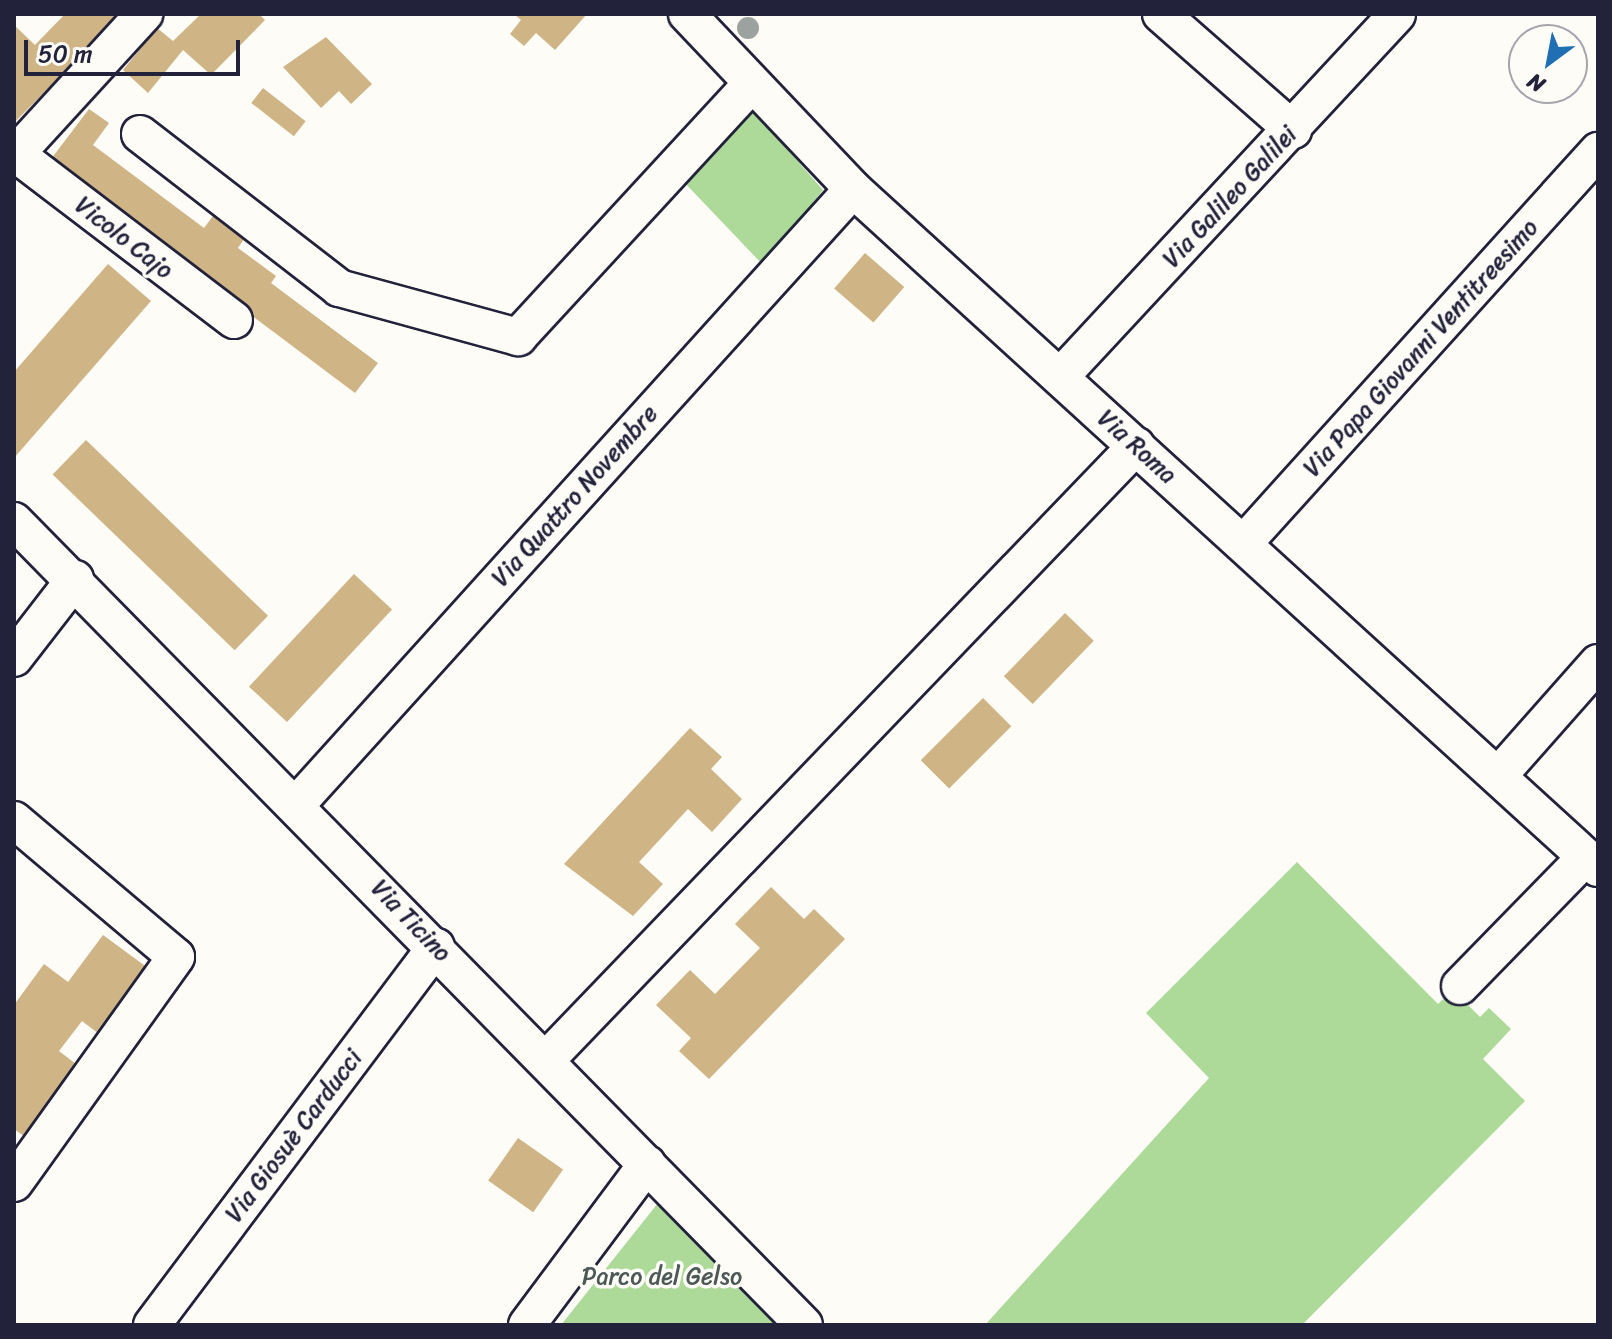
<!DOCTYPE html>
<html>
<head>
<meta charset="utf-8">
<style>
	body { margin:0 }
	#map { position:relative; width:1612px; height:1339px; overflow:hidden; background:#fdfcf7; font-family:Sriracha,sans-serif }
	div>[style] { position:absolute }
	.green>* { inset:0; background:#adda99 }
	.building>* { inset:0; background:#cfb485; transform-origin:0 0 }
	.roads { filter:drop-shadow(2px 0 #22223b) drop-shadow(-2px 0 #22223b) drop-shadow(0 2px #22223b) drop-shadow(0 -2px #22223b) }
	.minor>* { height:36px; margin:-18px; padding:0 18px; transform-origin:18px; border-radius:18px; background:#fdfcf7 }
	.trees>* { width:22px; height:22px; margin:-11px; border-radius:50%; background:#9ca29f }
	span { translate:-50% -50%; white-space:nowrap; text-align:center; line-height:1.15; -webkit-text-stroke:7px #fdfcf7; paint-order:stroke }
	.street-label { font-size:24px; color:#22223b }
	.park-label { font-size:24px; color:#4c5957 }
	.frame { position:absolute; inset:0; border:16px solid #22223b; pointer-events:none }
	.north { position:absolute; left:1508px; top:24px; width:80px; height:80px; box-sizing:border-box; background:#fdfcf7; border:2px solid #a5a5ac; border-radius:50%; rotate:212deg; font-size:22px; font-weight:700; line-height:32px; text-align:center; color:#22223b }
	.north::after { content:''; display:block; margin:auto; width:28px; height:36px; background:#1f6fb2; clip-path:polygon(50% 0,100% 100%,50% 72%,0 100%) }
	.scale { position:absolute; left:24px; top:40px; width:216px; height:36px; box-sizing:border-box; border:4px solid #22223b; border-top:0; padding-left:10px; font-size:24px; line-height:28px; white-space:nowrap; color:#22223b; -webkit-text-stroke:6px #fdfcf7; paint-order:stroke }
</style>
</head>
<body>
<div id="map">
	<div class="green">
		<div style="clip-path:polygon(751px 108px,823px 190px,763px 265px,682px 180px)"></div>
		<div style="clip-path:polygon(1297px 862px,1438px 1004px,1453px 990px,1480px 1017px,1489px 1008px,1511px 1029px,1483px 1059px,1525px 1101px,1302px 1325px,985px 1325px,1209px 1078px,1146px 1013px)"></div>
		<div style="clip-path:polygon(658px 1203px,778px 1325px,561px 1325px)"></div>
	</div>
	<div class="building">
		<div style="clip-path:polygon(65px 14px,121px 14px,14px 123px,14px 25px,35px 45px)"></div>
		<div style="clip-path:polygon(201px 14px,259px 14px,265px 20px,211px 75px,183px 50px,148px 93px,123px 70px,157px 28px,173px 41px)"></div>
		<div style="clip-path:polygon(514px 14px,587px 14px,555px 50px,536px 33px,524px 46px,510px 34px,521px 20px)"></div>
		<div style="clip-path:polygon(326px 37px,372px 84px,351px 104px,339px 91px,321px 108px,283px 67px)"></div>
		<div style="left:263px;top:88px;width:54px;height:19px;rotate:38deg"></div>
		<div style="clip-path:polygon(89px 109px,109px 123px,93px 145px,204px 228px,213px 216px,244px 239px,238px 248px,276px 276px,271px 283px,378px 363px,355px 393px,48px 163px)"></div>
		<div style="left:865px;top:253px;width:52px;height:47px;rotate:41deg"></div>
		<div style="clip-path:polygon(108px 264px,151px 301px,14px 458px,14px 372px)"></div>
		<div style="left:86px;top:440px;width:253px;height:48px;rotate:44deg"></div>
		<div style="left:354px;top:574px;width:52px;height:154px;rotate:43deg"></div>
		<div style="left:1065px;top:613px;width:40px;height:88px;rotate:44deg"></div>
		<div style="left:983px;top:698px;width:40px;height:88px;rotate:45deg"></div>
		<div style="clip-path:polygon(690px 728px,722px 757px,711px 769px,742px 799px,712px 832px,688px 809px,639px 862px,663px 884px,633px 916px,564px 864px)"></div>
		<div style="clip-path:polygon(771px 887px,804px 919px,814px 909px,845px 939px,709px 1079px,679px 1051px,691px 1038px,656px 1005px,690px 970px,715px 994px,760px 948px,735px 924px)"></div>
		<div style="clip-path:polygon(103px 935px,152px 971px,103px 1037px,82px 1021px,59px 1051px,81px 1068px,28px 1139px,14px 1129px,14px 1005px,44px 964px,68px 982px)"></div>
		<div style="left:518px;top:1138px;width:55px;height:52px;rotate:35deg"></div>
	</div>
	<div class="roads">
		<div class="minor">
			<div style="left:687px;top:14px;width:241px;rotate:46.5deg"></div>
			<div style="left:853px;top:189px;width:1008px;rotate:42.35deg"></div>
			<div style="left:1161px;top:14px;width:176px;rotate:41.3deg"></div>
			<div style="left:140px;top:134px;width:252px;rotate:37.7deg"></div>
			<div style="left:339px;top:288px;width:186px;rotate:15.3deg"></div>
			<div style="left:518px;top:337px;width:345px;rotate:-47.3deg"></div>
			<div style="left:16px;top:154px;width:274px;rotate:37.3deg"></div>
			<div style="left:14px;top:156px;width:193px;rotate:-47.5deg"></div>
			<div style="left:1060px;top:377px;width:495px;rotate:-47.1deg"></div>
			<div style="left:14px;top:521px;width:1127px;rotate:45.5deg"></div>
			<div style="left:1243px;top:544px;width:530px;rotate:-47.91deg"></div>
			<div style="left:14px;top:658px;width:100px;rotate:-52.3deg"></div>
			<div style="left:1498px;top:776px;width:151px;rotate:-48.5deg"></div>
			<div style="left:297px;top:804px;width:829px;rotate:-47.88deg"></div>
			<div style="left:14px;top:820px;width:212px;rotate:40.2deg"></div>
			<div style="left:176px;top:957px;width:278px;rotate:125.6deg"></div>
			<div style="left:1460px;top:986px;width:180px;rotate:-45.7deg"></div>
			<div style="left:546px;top:1060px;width:852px;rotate:-46.14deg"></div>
			<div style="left:152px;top:1325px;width:473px;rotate:-53.1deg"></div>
			<div style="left:527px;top:1325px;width:201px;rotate:-53.3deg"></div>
		</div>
	</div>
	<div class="trees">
		<div style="left:748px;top:28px"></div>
	</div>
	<div class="street-label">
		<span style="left:1230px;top:197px;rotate:-47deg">Via Galileo Galilei</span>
		<span style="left:124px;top:238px;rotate:38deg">Vicolo Cajo</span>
		<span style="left:1421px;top:348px;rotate:-48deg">Via Papa Giovanni Ventitreesimo</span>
		<span style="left:1137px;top:447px;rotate:42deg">Via Roma</span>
		<span style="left:575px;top:496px;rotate:-48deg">Via Quattro Novembre</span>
		<span style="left:411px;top:921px;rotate:46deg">Via Ticino</span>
		<span style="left:294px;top:1136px;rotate:-53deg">Via Giosuè Carducci</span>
	</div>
	<div class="park-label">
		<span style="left:662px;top:1277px">Parco del Gelso</span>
	</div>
	<div class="frame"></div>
	<div class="north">N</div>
	<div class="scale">50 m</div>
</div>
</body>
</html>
